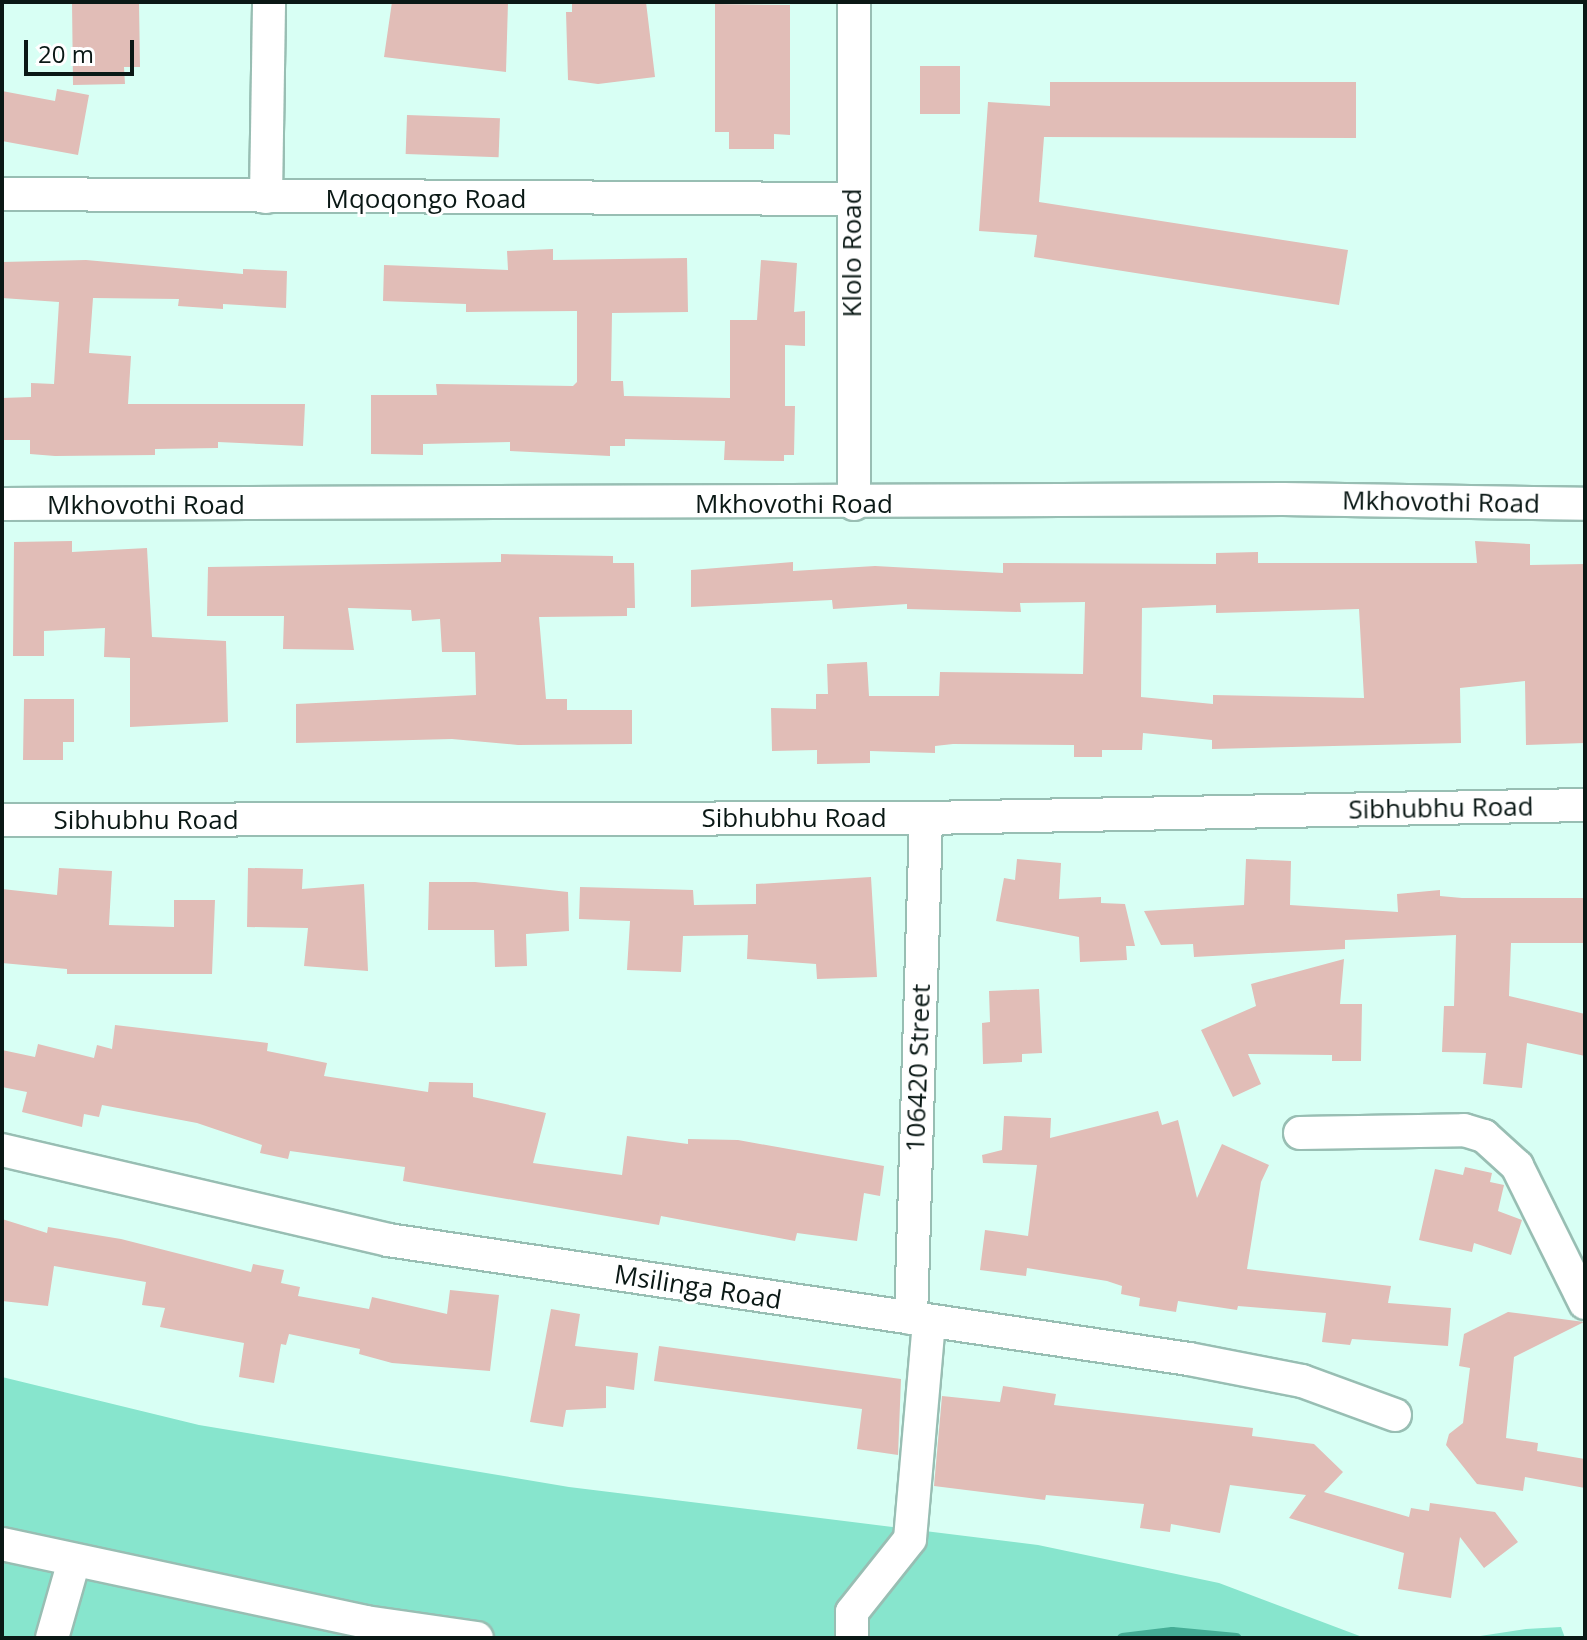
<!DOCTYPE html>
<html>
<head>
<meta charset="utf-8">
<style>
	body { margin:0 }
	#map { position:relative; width:1587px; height:1640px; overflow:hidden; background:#d8fff4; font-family:"Open Sans",sans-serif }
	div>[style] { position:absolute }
	.green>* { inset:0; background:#87e5cd }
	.stream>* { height:11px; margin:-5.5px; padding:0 5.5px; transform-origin:5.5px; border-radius:5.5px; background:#45ad95 }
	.building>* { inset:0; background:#e1bdb7; transform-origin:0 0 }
	.roads { filter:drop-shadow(2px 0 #98beb3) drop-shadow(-2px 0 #98beb3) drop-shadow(0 2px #98beb3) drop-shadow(0 -2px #98beb3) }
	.minor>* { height:32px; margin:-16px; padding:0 16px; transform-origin:16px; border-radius:16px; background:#fff }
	span { translate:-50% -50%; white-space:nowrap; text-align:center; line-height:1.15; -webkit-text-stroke:6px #fff; paint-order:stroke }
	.street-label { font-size:26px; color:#0a1815 }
	.frame { position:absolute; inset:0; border:4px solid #0a1815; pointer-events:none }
	.scale { position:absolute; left:24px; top:40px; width:110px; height:36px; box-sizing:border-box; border:4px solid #0a1815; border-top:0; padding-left:10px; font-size:24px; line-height:28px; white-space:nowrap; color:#0a1815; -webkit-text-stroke:6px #fff; paint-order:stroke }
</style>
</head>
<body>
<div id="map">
	<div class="green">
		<div style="clip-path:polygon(2px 1377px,199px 1425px,569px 1487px,1038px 1545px,1219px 1583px,1365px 1638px,2px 1638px)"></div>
		<div style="clip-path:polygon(1561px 1627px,1565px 1638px,1467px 1638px,1526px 1629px)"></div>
	</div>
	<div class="stream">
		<div style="left:1122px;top:1638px;width:50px;rotate:-6.8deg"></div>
		<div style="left:1172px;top:1632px;width:64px;rotate:5.4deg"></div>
	</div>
	<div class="building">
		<div style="clip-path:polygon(72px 2px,139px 2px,140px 67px,124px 67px,125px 84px,73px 85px)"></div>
		<div style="clip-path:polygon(392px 2px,508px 2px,506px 72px,384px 57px)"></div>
		<div style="clip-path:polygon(572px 2px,646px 2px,655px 77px,598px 84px,568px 80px,566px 12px,572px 12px)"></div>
		<div style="clip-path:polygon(715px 4px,790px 5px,790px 135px,774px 134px,774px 149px,729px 149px,729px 132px,715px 132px)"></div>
		<div style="left:920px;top:66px;width:40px;height:48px"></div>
		<div style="clip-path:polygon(1050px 82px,1356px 82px,1356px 138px,1044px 137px,1039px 202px,1348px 250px,1339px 305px,1034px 257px,1037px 235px,979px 231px,988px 102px,1050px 106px)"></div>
		<div style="clip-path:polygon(57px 89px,89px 95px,78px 155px,2px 141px,2px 91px,55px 101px)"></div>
		<div style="left:407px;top:115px;width:93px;height:39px;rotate:2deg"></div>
		<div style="clip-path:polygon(553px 249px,553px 260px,687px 258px,688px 312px,612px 313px,611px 381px,623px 381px,624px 396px,730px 398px,730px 320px,757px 320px,761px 260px,797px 263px,794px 312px,805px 311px,805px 346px,785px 345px,785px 406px,795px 406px,794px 455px,784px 455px,784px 461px,724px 460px,725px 441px,625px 439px,625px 446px,610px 446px,610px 456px,510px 451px,510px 442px,423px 444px,423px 455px,371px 454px,371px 395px,437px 395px,436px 384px,573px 386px,577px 382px,577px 311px,466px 312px,466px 304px,383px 301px,384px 265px,508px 270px,507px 251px)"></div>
		<div style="clip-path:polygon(86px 260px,243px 274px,243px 269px,287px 271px,286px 308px,223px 304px,223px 309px,178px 306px,179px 299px,93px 298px,89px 353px,131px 356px,128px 404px,305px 404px,303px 446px,218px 442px,218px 448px,155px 449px,155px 455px,55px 456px,30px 454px,30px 440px,2px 440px,2px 398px,31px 397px,31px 383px,54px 384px,59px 302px,2px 298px,2px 262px)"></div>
		<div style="clip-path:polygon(72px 541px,72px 552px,147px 548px,152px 637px,226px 641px,228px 722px,130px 727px,130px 658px,104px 657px,105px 628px,44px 631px,44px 656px,13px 656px,14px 542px)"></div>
		<div style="clip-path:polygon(evenodd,1475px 541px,1530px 544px,1530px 565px,1585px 564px,1585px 743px,1526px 745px,1525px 681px,1460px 688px,1461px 743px,1212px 749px,1212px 740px,1143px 733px,1142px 750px,1102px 750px,1102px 757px,1074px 757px,1074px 745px,953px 744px,935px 746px,935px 753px,870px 751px,870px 763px,817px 764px,817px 750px,772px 751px,771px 708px,816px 709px,816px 694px,828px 694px,827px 664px,867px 662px,869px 696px,939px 696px,940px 672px,1083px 674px,1085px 602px,1020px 603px,1021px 612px,907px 609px,907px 604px,833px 609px,832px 600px,691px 607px,691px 570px,793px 562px,793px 571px,875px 566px,1003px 573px,1003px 563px,1216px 564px,1216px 553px,1258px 552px,1258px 563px,1477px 563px,1475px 541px,1216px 605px,1216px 613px,1359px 609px,1364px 698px,1213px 695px,1213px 704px,1141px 697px,1142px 608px,1216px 605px)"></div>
		<div style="clip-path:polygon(501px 554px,613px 556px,613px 563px,634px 563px,635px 608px,627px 608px,627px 616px,539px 617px,546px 699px,567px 699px,567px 710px,632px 710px,632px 744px,518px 745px,452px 739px,296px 743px,296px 704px,476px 695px,475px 652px,442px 652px,440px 619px,412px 621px,411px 610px,348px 608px,354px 650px,283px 649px,284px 616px,207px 616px,208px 567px,501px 562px)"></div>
		<div style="clip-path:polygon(24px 699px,74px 699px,74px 742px,63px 742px,63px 760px,23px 760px)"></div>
		<div style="clip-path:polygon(1017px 859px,1061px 863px,1059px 899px,1101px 897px,1101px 903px,1125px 904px,1135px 946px,1126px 946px,1127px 960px,1080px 962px,1079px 937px,996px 921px,1004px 878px,1015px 880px)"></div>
		<div style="clip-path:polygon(1246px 859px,1291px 861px,1290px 905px,1398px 912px,1397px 894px,1440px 890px,1440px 896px,1462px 898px,1585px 898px,1585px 943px,1511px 943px,1509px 996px,1585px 1014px,1585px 1056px,1527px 1043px,1522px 1088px,1483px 1084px,1486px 1053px,1442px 1052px,1444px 1006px,1454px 1006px,1456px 935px,1345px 940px,1345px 949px,1194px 957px,1193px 944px,1161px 945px,1144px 911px,1244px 905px)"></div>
		<div style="clip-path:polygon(59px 868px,112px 871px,109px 925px,174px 927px,174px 900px,215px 900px,212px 974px,67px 974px,67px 969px,2px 963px,2px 889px,57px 895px)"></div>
		<div style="clip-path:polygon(248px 868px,303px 869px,302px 889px,364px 884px,368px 971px,304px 966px,308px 928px,247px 927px)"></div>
		<div style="clip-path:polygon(871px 877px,877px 977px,817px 979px,816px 964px,747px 959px,748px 935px,683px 936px,681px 972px,627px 970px,630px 921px,579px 919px,580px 887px,693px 890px,694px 905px,756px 904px,756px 884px)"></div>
		<div style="clip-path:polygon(429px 882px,475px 882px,568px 892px,569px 931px,526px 934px,527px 966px,495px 967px,494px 930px,428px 930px)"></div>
		<div style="clip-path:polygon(1344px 959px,1340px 1004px,1362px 1004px,1361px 1061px,1332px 1061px,1332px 1055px,1248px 1054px,1261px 1084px,1233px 1097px,1201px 1030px,1256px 1006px,1251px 984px)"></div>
		<div style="clip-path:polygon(1039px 989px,1042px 1053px,1022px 1054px,1022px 1062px,983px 1064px,982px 1023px,990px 1022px,989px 991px)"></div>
		<div style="clip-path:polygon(115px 1025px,268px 1043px,267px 1051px,327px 1063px,324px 1076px,428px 1092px,429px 1082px,473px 1083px,473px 1097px,546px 1113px,533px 1163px,622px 1175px,627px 1136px,688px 1144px,688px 1139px,738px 1140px,884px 1166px,880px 1196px,864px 1193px,857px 1241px,797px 1233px,795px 1241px,661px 1216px,659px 1225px,403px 1181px,405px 1167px,290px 1151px,288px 1159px,260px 1153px,262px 1145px,197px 1123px,102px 1105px,99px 1117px,84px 1114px,82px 1127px,22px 1112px,27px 1092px,2px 1087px,2px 1050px,35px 1057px,38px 1044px,94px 1058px,97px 1045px,112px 1049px)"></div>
		<div style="clip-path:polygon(1158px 1111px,1162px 1125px,1178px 1120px,1197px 1198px,1222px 1144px,1269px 1165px,1261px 1182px,1247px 1269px,1391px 1286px,1388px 1303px,1451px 1308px,1448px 1346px,1352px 1339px,1350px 1345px,1322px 1342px,1326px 1313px,1238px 1306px,1237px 1310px,1178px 1301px,1176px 1312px,1139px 1306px,1140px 1298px,1121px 1294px,1122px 1286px,1107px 1281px,1027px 1268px,1026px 1276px,980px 1270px,985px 1230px,1028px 1236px,1037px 1165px,983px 1163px,982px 1155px,1002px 1150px,1004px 1116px,1051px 1118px,1050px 1138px)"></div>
		<div style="clip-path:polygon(1465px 1167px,1492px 1173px,1490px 1182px,1504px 1185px,1498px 1211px,1522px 1220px,1511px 1255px,1474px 1243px,1472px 1252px,1419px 1240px,1435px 1169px,1463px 1175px)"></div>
		<div style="clip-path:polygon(2px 1219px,47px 1233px,48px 1227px,121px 1239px,251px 1272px,253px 1264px,284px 1270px,281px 1283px,300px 1287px,298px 1296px,369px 1309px,372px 1297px,447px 1314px,450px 1290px,499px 1295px,490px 1371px,392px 1363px,359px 1354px,360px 1349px,289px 1334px,286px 1345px,281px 1344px,274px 1383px,239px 1377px,244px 1343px,160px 1327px,165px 1308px,142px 1305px,146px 1282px,54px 1266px,48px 1306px,2px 1301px)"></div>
		<div style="clip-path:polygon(551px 1309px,580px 1314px,575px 1346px,638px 1353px,634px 1390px,606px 1386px,606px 1408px,566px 1410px,563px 1427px,530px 1422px)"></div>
		<div style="clip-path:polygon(1508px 1312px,1584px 1322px,1514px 1357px,1506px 1438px,1538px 1443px,1537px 1451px,1585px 1459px,1585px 1488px,1525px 1477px,1523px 1491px,1477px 1484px,1446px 1445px,1449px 1434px,1463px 1423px,1470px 1368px,1459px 1366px,1464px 1334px)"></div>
		<div style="clip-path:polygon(659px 1346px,901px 1379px,898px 1455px,857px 1449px,862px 1409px,654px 1381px)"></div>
		<div style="clip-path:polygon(1003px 1386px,1056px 1394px,1054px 1405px,1253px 1428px,1252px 1436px,1314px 1444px,1343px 1472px,1324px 1492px,1409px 1517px,1411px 1508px,1429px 1511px,1430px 1503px,1495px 1512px,1518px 1542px,1484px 1568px,1460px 1537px,1451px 1598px,1398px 1589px,1404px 1553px,1289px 1518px,1306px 1495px,1230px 1485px,1220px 1533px,1171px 1524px,1170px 1532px,1140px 1528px,1144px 1504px,1046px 1495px,1045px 1500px,934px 1486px,942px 1396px,1000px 1402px)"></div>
	</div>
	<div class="roads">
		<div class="minor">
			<div style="left:2px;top:194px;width:849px;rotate:0.34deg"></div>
			<div style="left:266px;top:197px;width:195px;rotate:-89.1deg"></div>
			<div style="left:2px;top:504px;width:1281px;rotate:-0.22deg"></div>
			<div style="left:1283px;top:499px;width:302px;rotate:0.9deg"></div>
			<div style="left:854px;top:504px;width:502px;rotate:-90deg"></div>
			<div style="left:2px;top:820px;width:924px;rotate:-0.12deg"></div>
			<div style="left:926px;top:818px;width:659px;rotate:-1.13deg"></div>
			<div style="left:1300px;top:1133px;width:164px;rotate:-1deg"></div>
			<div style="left:1464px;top:1130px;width:21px;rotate:17deg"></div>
			<div style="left:1484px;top:1136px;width:45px;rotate:42.3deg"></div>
			<div style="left:1517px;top:1166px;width:153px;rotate:63.6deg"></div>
			<div style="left:2px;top:1150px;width:396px;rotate:13.1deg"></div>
			<div style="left:388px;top:1240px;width:810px;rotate:8.45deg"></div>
			<div style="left:1189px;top:1359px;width:115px;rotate:11deg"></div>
			<div style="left:1302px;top:1381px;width:99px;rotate:20.1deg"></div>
			<div style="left:911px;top:1318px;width:500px;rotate:-88.28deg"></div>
			<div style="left:2px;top:1544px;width:372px;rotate:12.1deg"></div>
			<div style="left:366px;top:1622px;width:112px;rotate:8.2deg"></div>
			<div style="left:52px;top:1638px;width:80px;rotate:-74.1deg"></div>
			<div style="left:852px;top:1638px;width:26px;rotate:-90deg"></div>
			<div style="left:852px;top:1612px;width:93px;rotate:-51.5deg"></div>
			<div style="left:910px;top:1539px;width:219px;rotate:-85deg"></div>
		</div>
	</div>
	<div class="street-label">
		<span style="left:426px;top:199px">Mqoqongo Road</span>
		<span style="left:852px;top:253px;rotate:-90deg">Klolo Road</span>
		<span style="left:1441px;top:502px;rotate:1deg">Mkhovothi Road</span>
		<span style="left:794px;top:504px">Mkhovothi Road</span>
		<span style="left:146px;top:505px">Mkhovothi Road</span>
		<span style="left:1441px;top:808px;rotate:-1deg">Sibhubhu Road</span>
		<span style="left:794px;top:818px">Sibhubhu Road</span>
		<span style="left:146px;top:820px">Sibhubhu Road</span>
		<span style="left:918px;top:1068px;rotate:-88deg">106420 Street</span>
		<span style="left:698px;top:1287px;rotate:9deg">Msilinga Road</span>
	</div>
	<div class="frame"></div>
	<div class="scale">20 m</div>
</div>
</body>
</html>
